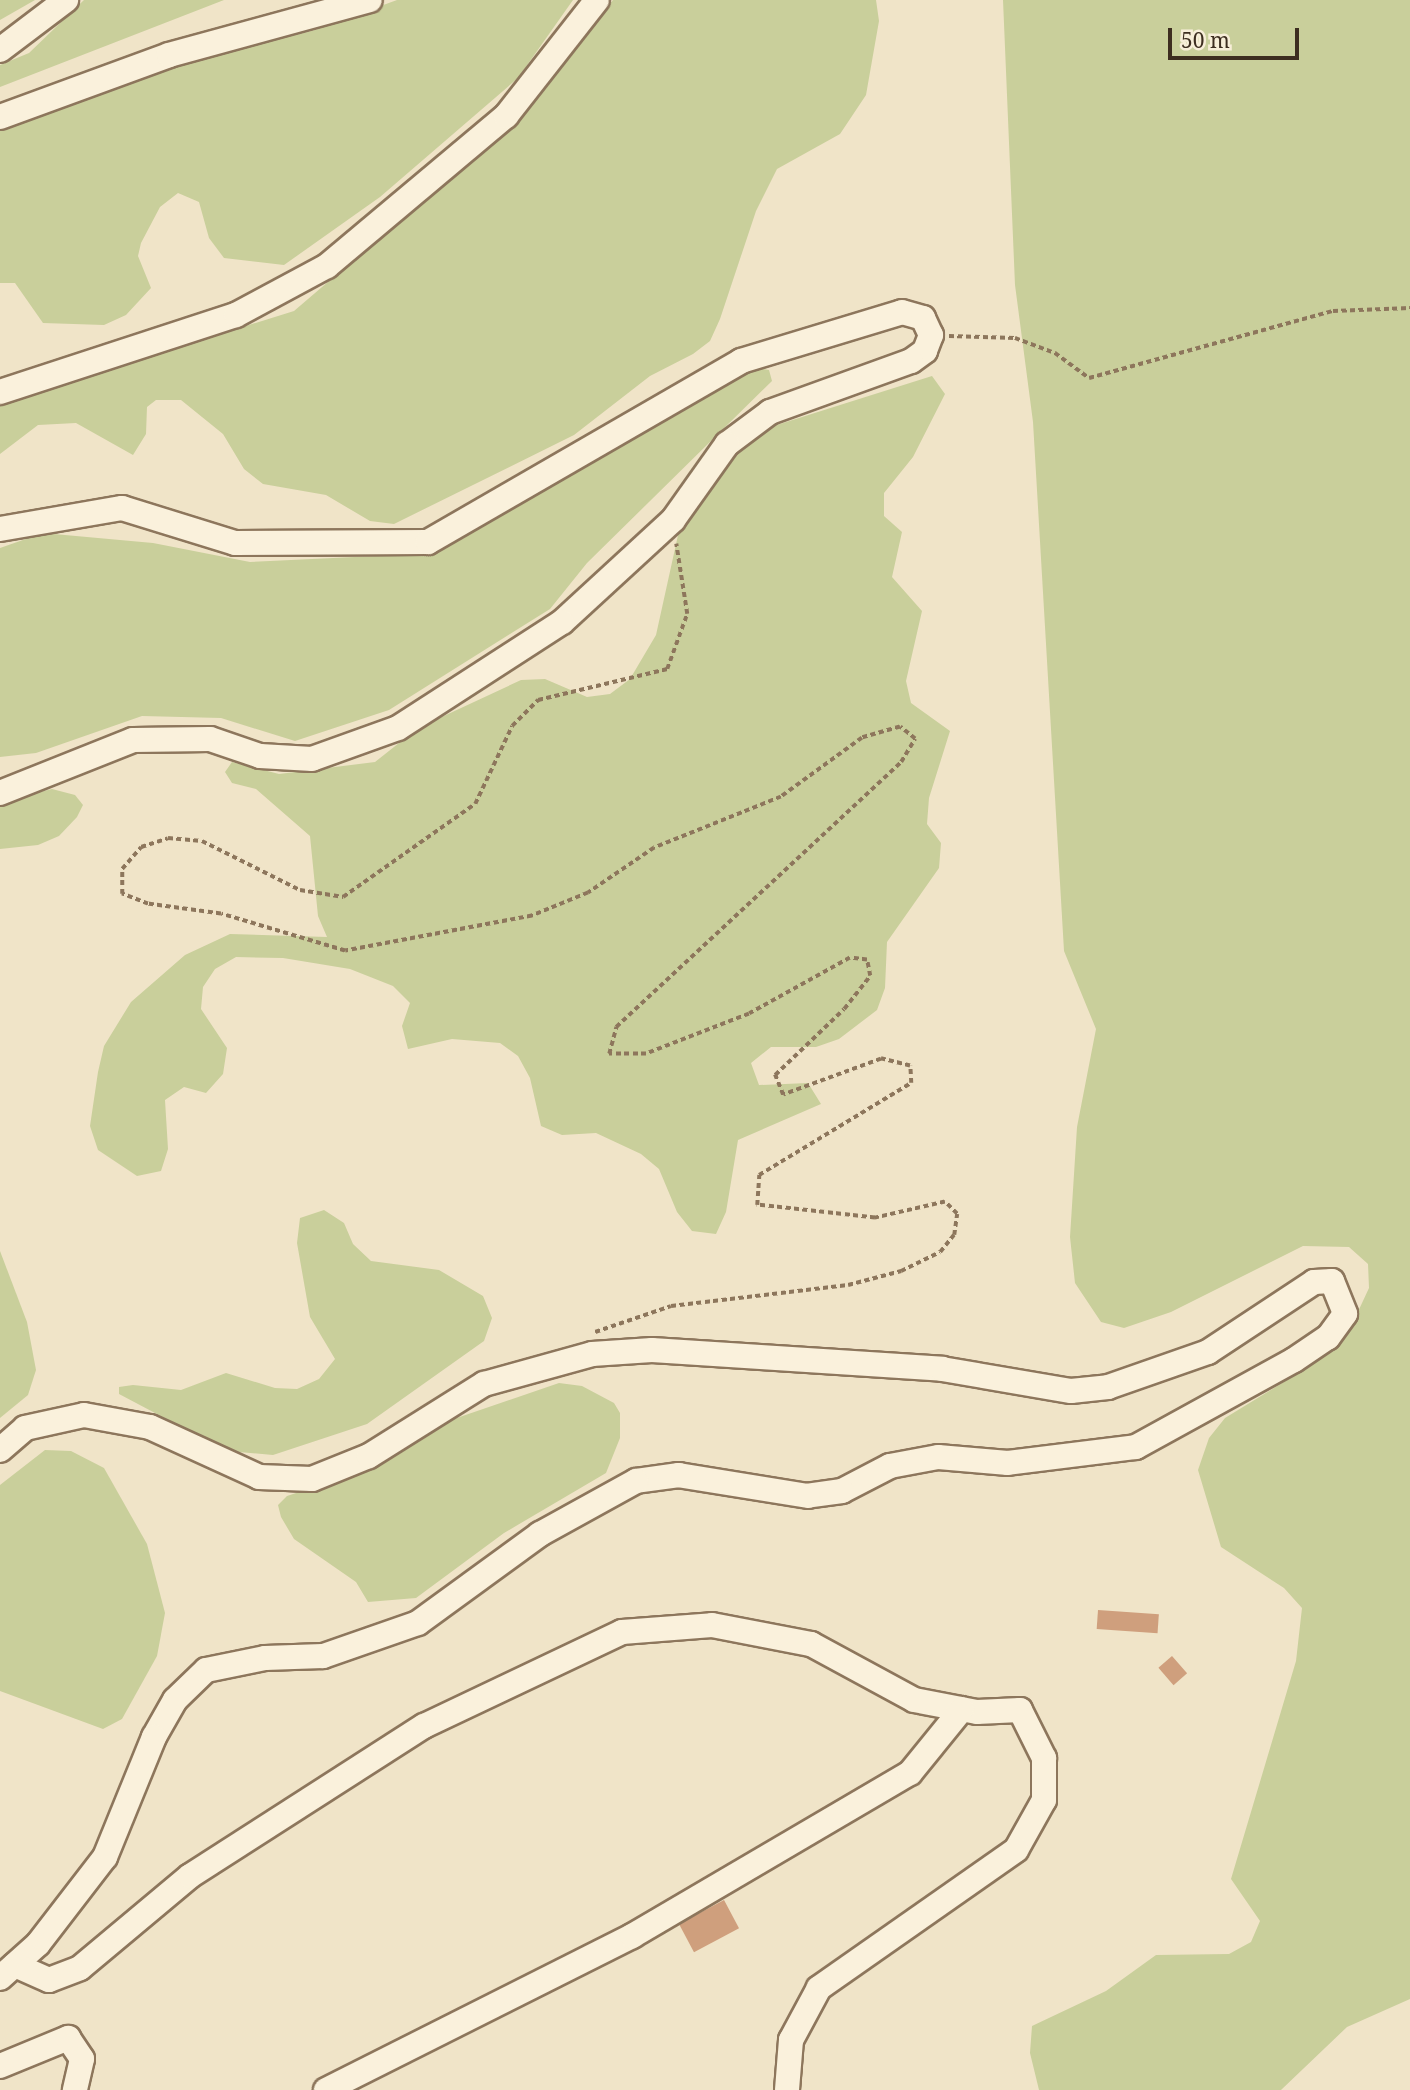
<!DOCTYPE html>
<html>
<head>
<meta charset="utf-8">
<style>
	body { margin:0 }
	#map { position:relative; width:1410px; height:2090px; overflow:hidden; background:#f0e4c8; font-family:"Noto Serif",serif }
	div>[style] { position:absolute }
	.green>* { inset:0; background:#c9cf9b }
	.building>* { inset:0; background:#cf9f7d; transform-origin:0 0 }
	.path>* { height:3.5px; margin-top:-1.75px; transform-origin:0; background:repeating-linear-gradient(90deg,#8d765c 0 5px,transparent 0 8.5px) }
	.roads { filter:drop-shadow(2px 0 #8d765c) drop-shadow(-2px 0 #8d765c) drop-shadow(0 2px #8d765c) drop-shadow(0 -2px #8d765c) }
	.minor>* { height:24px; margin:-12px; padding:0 12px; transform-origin:12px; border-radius:12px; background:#faf1dc }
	span { translate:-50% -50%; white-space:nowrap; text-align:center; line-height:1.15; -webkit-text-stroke:5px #f7eed8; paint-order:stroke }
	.scale { position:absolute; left:1168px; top:28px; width:131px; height:32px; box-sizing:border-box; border:4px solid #3d2e20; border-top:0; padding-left:9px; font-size:21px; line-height:24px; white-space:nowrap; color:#3d2e20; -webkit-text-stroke:5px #f7eed8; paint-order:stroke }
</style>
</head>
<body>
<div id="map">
	<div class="green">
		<div style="clip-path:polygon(0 0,35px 0,0 20px)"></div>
		<div style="clip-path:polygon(84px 0,224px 0,0 87px,0 65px,29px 53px)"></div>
		<div style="clip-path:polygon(397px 0,573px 0,518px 78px,380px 197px,284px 265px,224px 258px,209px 238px,199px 202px,178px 193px,160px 207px,141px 243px,138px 256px,151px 288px,126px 315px,104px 325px,43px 323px,15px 283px,0 283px,0 130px,185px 63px,315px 30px)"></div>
		<div style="clip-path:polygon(613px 0,876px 0,879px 21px,866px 95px,840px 134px,777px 169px,756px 211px,720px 319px,710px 341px,693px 354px,650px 376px,574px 435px,394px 524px,370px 521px,326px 495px,263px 484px,244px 469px,223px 434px,181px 400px,156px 400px,147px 407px,146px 434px,133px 455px,76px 423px,38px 425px,0 454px,0 402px,294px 311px,495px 139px)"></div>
		<div style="clip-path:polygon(1003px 0,1410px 0,1410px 1999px,1347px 2027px,1281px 2090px,1039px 2090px,1030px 2053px,1032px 2026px,1106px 1991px,1156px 1955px,1229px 1954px,1251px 1942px,1260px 1921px,1231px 1879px,1296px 1661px,1302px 1608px,1284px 1588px,1221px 1547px,1198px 1470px,1209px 1438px,1225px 1418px,1310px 1366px,1349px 1331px,1369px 1288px,1368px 1264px,1349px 1247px,1303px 1246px,1171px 1312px,1124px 1328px,1101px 1322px,1075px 1283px,1070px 1237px,1077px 1127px,1096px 1029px,1064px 951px,1033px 422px,1015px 285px)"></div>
		<div style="clip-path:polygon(758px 368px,769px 370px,772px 381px,587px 563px,550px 609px,389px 710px,295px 741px,221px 718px,142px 716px,36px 753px,0 757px,0 548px,43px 533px,153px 543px,250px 562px,418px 554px)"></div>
		<div style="clip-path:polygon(932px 376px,945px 394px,913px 457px,884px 493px,884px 516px,902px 532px,892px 577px,922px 611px,906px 681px,911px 703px,950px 731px,929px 798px,927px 824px,941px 843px,939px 868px,887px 942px,885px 988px,877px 1010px,839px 1039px,816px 1047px,771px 1047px,751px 1063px,759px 1085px,808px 1083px,821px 1104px,738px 1140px,726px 1212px,716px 1234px,692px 1231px,677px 1212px,659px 1169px,641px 1154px,596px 1133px,562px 1135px,541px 1126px,530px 1078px,518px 1056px,500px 1043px,452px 1039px,408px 1049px,402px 1026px,410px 1003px,393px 986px,350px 969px,283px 958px,236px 957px,215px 969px,203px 987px,201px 1009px,227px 1048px,223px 1074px,206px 1093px,184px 1087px,165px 1100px,168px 1149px,161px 1171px,137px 1176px,98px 1150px,90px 1126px,98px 1072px,104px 1046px,131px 1002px,185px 955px,230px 934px,327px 937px,318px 916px,310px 836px,256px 789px,232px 783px,225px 772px,232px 762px,279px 774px,375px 762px,418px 728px,521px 680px,545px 679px,587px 697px,610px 694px,630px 679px,656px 635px,682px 517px,726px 458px,764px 429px)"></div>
		<div style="clip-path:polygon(52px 789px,75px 795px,83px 805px,77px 817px,59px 836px,38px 845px,0 849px,0 802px)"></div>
		<div style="clip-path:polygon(324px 1210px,344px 1223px,353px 1244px,371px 1261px,439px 1270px,483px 1296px,492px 1318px,484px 1341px,367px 1424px,273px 1455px,227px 1451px,119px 1394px,119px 1387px,133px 1385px,181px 1390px,226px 1373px,275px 1388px,297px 1389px,319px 1379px,335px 1359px,310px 1317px,297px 1243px,300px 1218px)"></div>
		<div style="clip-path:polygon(0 1251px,27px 1322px,36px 1370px,28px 1395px,0 1418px)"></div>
		<div style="clip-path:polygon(559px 1383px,582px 1386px,614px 1403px,620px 1413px,620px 1438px,606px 1473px,504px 1533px,416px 1598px,368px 1602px,356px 1582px,294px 1539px,281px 1517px,278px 1505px,287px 1496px,372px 1468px,448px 1421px)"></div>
		<div style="clip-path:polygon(45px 1450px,71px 1451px,104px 1468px,147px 1544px,165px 1613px,157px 1656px,122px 1719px,103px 1729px,0 1691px,0 1485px)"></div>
	</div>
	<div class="building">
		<div style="left:1098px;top:1610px;width:61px;height:19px;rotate:4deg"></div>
		<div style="left:1172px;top:1656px;width:23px;height:18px;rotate:49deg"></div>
		<div style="left:724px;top:1900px;width:32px;height:51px;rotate:62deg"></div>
	</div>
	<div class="path">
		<div style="left:949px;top:336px;width:66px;rotate:1.7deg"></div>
		<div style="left:1015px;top:338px;width:43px;rotate:20.6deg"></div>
		<div style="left:1055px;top:353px;width:42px;rotate:36.3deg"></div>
		<div style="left:1089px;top:378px;width:253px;rotate:-15.4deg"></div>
		<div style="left:1333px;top:311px;width:77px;rotate:-2.2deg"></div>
		<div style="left:595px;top:1332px;width:80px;rotate:-18.9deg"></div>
		<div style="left:671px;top:1306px;width:178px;rotate:-6.8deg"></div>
		<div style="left:848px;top:1285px;width:55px;rotate:-14.8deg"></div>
		<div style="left:901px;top:1271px;width:43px;rotate:-26deg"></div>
		<div style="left:940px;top:1252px;width:22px;rotate:-51deg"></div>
		<div style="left:954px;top:1235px;width:21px;rotate:-82deg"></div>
		<div style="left:957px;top:1214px;width:17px;rotate:-135deg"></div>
		<div style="left:945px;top:1202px;width:72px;rotate:167.1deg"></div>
		<div style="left:875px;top:1218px;width:119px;rotate:-173.7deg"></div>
		<div style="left:757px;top:1205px;width:30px;rotate:-86deg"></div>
		<div style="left:759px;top:1175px;width:178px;rotate:-31.2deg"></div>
		<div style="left:911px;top:1083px;width:17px;rotate:-93deg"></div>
		<div style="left:910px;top:1066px;width:30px;rotate:-166deg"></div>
		<div style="left:881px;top:1059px;width:104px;rotate:159.8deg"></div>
		<div style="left:783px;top:1095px;width:22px;rotate:-112deg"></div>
		<div style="left:775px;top:1075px;width:95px;rotate:-43.7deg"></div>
		<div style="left:844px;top:1009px;width:42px;rotate:-51.8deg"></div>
		<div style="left:870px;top:976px;width:16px;rotate:-101deg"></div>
		<div style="left:867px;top:960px;width:17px;rotate:-173deg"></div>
		<div style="left:850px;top:958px;width:115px;rotate:151deg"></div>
		<div style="left:749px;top:1014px;width:110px;rotate:158.8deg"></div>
		<div style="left:646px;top:1054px;width:37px;rotate:180deg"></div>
		<div style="left:609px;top:1054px;width:28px;rotate:-75deg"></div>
		<div style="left:616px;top:1027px;width:389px;rotate:-42.9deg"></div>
		<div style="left:901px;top:762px;width:27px;rotate:-59deg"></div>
		<div style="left:915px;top:739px;width:19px;rotate:-141deg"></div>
		<div style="left:900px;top:727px;width:40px;rotate:164deg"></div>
		<div style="left:862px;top:738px;width:100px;rotate:143.9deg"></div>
		<div style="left:781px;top:797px;width:137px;rotate:158.1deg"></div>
		<div style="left:654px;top:848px;width:80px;rotate:145.7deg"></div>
		<div style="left:588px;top:893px;width:61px;rotate:157.7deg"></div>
		<div style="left:532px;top:916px;width:190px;rotate:169.4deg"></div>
		<div style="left:345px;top:951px;width:129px;rotate:-163.4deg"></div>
		<div style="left:221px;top:914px;width:74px;rotate:-172.2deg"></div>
		<div style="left:148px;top:904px;width:28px;rotate:-159deg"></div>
		<div style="left:122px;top:894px;width:25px;rotate:-90deg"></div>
		<div style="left:122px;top:869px;width:29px;rotate:-49deg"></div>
		<div style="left:141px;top:847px;width:28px;rotate:-18deg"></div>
		<div style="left:168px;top:838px;width:34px;rotate:5deg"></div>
		<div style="left:202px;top:841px;width:110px;rotate:26.6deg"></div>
		<div style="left:300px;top:890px;width:44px;rotate:9.2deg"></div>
		<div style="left:343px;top:897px;width:161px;rotate:-35.2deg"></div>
		<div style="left:475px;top:804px;width:86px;rotate:-64.6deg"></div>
		<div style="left:512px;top:726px;width:37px;rotate:-45deg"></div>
		<div style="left:538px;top:700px;width:133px;rotate:-13.5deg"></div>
		<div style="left:667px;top:669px;width:59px;rotate:-70deg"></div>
		<div style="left:687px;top:614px;width:71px;rotate:-98.9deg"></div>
	</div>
	<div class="roads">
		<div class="minor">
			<div style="left:0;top:50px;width:83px;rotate:-37.1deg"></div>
			<div style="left:0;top:117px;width:180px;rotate:-20.1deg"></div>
			<div style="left:169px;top:55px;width:208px;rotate:-15.3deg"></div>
			<div style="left:0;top:392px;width:248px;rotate:-18.1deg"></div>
			<div style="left:236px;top:315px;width:103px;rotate:-28.3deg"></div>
			<div style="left:327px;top:266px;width:234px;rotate:-40deg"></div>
			<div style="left:506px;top:116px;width:147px;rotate:-51.9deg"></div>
			<div style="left:0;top:529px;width:124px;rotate:-9.8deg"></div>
			<div style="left:122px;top:508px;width:118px;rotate:17.2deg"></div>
			<div style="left:235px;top:543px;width:193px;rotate:-0.3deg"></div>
			<div style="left:428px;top:542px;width:362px;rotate:-30deg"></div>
			<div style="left:741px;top:361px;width:168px;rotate:-16.9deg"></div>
			<div style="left:902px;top:312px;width:22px;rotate:16deg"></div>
			<div style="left:923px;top:318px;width:19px;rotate:65deg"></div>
			<div style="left:931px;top:335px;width:17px;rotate:111deg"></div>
			<div style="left:925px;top:351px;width:17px;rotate:144deg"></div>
			<div style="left:911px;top:361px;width:150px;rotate:160.1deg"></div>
			<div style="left:770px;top:412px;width:54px;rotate:143.3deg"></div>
			<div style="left:727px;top:444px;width:93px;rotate:125.4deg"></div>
			<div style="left:673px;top:520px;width:151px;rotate:137.4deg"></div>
			<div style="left:562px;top:622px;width:195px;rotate:147.1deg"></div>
			<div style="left:398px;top:728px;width:91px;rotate:160.2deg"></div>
			<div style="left:312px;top:759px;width:52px;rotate:-176.7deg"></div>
			<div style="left:260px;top:756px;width:53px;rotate:-161.2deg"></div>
			<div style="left:210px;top:739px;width:77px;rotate:179.3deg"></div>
			<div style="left:133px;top:740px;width:143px;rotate:158.3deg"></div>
			<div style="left:0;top:1450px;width:33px;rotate:-41deg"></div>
			<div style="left:25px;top:1428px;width:60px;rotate:-12.4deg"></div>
			<div style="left:84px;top:1415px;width:67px;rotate:10.3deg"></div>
			<div style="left:150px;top:1427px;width:120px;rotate:24.6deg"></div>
			<div style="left:259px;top:1477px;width:53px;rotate:2.2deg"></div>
			<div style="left:312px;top:1479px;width:61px;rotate:-22deg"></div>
			<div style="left:369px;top:1456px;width:136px;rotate:-32.1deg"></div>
			<div style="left:484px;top:1384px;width:112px;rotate:-15.5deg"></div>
			<div style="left:592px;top:1354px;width:60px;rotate:-3.8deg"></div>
			<div style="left:652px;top:1350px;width:291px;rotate:3.7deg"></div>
			<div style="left:942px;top:1369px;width:131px;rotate:9.7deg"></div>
			<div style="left:1071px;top:1391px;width:37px;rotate:-6deg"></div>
			<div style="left:1108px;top:1387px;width:106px;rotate:-19.3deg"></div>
			<div style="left:1208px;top:1352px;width:127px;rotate:-33.4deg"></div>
			<div style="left:1314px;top:1282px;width:18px;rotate:-3deg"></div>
			<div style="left:1332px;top:1281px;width:35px;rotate:68deg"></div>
			<div style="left:1345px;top:1314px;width:29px;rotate:126deg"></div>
			<div style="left:1328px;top:1337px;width:41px;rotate:145.9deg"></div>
			<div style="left:1294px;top:1360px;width:180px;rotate:151.2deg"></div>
			<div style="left:1136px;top:1447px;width:129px;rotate:172.9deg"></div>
			<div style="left:1008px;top:1463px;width:70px;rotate:-175.1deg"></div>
			<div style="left:938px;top:1457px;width:49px;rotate:169.4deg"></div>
			<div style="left:890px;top:1466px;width:54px;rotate:152.5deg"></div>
			<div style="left:842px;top:1491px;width:34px;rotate:172deg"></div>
			<div style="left:808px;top:1496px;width:131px;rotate:-170.8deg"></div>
			<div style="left:679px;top:1475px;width:43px;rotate:172.1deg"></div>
			<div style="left:636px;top:1481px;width:110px;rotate:151.1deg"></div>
			<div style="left:540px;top:1534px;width:151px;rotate:143.9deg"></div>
			<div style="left:418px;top:1623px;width:101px;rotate:160.8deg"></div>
			<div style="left:323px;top:1656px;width:58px;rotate:178deg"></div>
			<div style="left:265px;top:1658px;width:60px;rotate:168.5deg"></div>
			<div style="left:206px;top:1670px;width:43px;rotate:135.9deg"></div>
			<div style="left:175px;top:1700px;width:43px;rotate:119.6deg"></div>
			<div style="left:154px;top:1737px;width:130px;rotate:112.2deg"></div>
			<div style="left:105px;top:1857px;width:110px;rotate:127.6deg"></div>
			<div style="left:38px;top:1944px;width:51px;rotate:138.2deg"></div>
			<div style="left:15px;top:1965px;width:37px;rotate:24deg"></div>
			<div style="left:49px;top:1980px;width:33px;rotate:-21deg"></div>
			<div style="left:80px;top:1968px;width:143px;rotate:-39.9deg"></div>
			<div style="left:190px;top:1876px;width:278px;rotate:-32.7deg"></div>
			<div style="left:424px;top:1726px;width:219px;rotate:-25.4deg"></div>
			<div style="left:622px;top:1632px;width:90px;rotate:-4.4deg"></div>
			<div style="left:712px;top:1625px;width:101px;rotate:10.9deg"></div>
			<div style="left:811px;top:1644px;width:117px;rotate:28.5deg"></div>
			<div style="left:914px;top:1700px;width:64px;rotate:10.8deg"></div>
			<div style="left:977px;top:1712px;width:43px;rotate:-2.7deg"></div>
			<div style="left:1020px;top:1710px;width:54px;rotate:63.4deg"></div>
			<div style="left:1044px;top:1758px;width:42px;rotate:90deg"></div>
			<div style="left:1044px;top:1800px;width:57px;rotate:119.2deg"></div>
			<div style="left:1016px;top:1850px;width:241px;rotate:145deg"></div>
			<div style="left:819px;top:1988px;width:59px;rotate:118.3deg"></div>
			<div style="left:791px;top:2040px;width:50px;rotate:94.6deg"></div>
			<div style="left:0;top:2066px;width:74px;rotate:-22.4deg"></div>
			<div style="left:68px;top:2038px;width:25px;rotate:56deg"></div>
			<div style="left:82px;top:2059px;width:32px;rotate:103deg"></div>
			<div style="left:326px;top:2090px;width:343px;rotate:-26.7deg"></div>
			<div style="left:632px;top:1936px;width:322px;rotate:-30.4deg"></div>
			<div style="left:910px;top:1773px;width:82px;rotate:-50.9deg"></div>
		</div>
	</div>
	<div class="scale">50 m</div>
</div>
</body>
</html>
